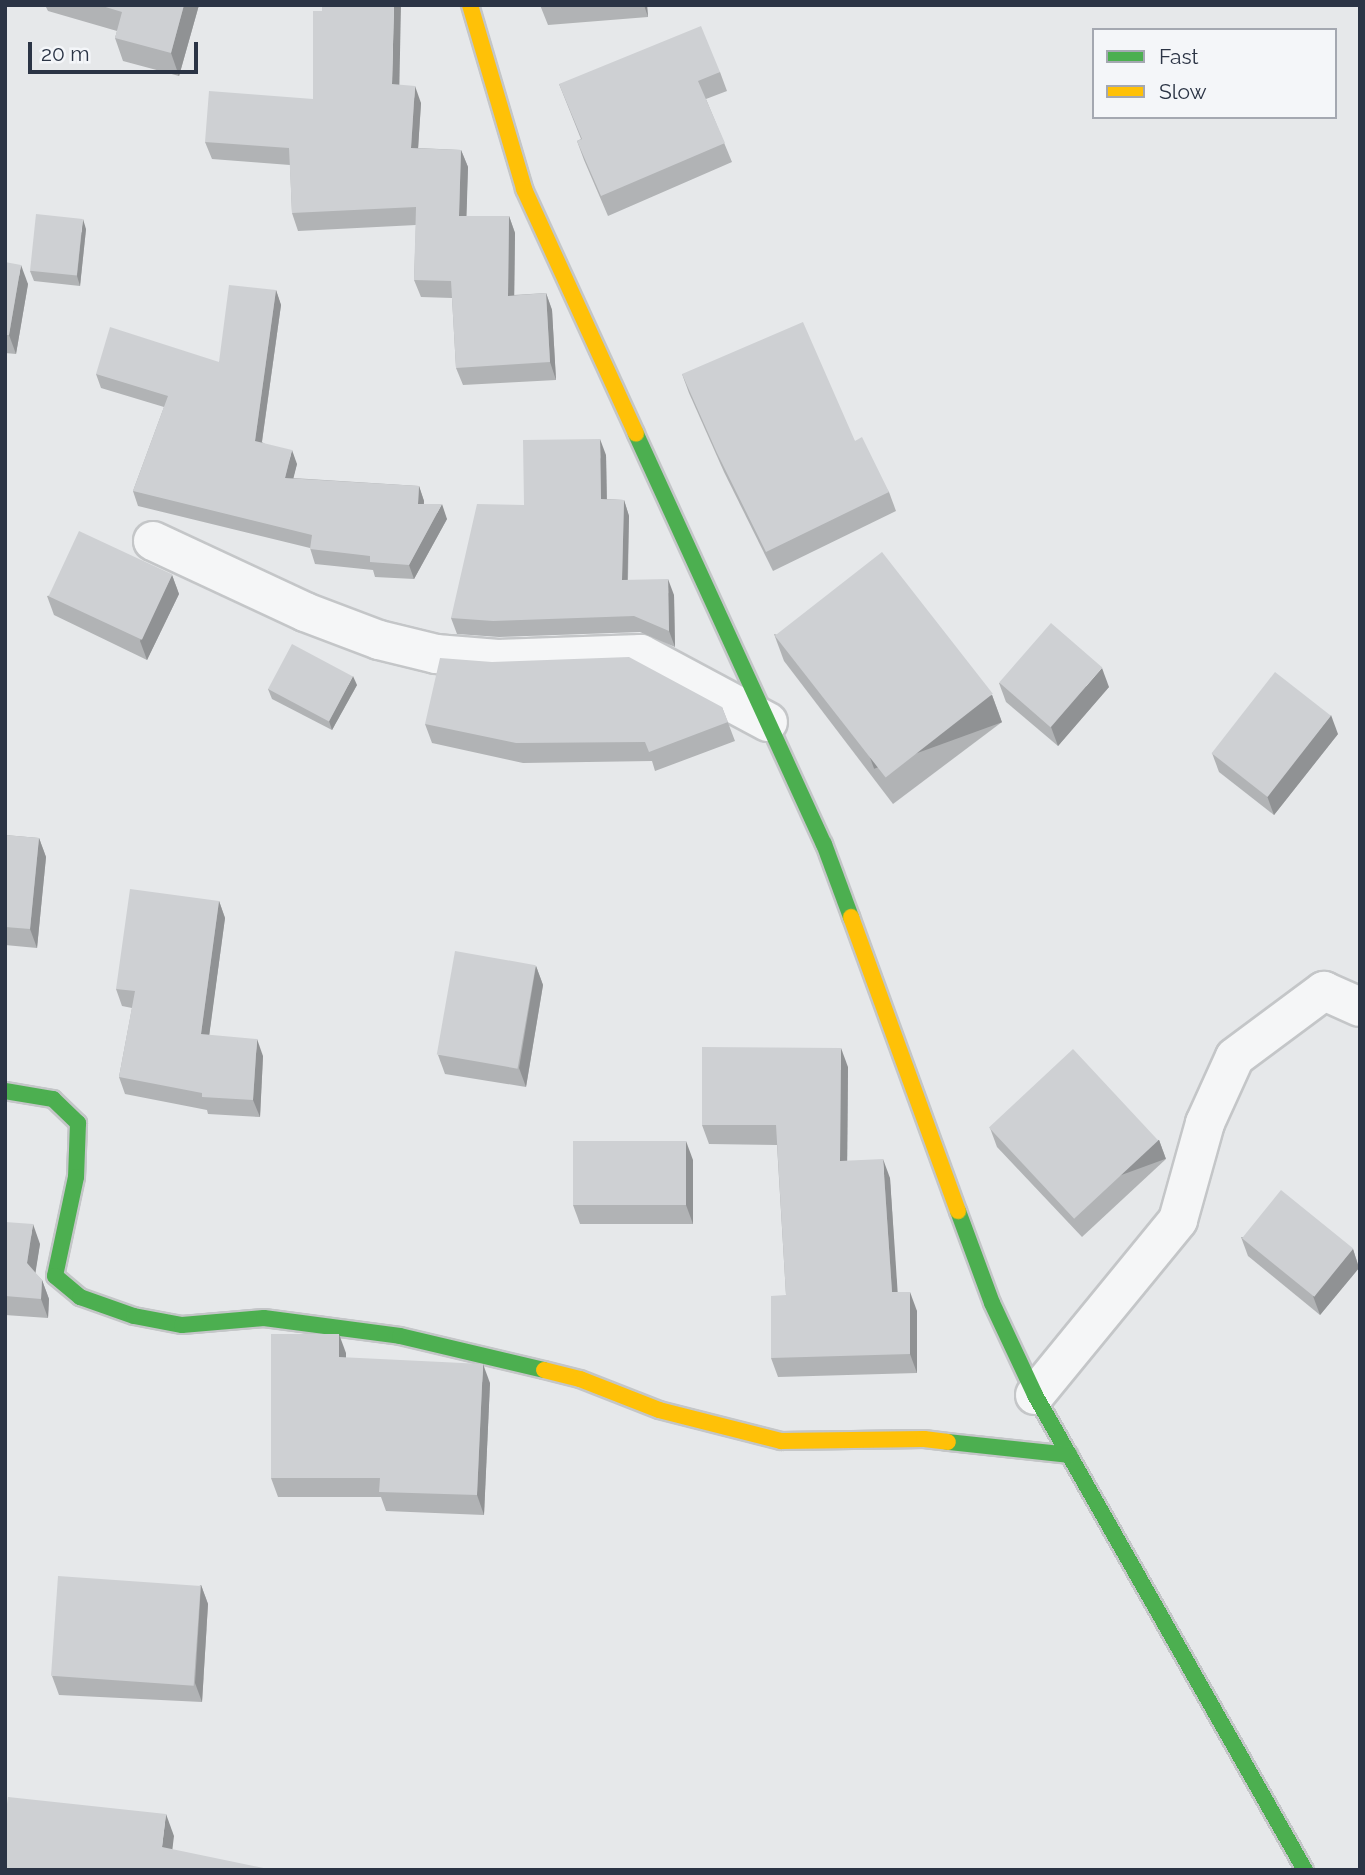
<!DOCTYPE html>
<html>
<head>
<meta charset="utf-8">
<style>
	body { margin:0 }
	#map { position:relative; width:1365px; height:1875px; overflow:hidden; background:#e6e8ea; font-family:Raleway,sans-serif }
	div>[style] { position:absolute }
	.roads { filter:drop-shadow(2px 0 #c4c6c8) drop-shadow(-2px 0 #c4c6c8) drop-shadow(0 2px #c4c6c8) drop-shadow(0 -2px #c4c6c8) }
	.street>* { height:38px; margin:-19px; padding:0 19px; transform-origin:19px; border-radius:19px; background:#f5f6f7 }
	.fast>* { height:16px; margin:-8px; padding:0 8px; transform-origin:8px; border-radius:8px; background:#4caf50 }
	.slow>* { height:16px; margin:-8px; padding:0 8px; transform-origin:8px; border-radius:8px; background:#ffc107 }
	.wall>* { inset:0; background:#b1b3b5 }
	.shaded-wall>* { inset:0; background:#909294; transform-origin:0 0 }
	.building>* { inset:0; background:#ced0d3; transform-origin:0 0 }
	span { translate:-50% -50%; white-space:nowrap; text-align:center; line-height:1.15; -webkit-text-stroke:7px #f4f6f9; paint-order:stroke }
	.frame { position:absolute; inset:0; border:7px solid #2b3445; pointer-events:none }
	.legend { position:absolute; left:1092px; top:28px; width:245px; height:91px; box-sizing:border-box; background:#f4f6f9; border:2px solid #a4a8b1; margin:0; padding:9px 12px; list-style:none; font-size:21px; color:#2b3445 }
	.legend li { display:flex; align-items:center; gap:14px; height:35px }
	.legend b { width:35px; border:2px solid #a4a8b1 }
	.scale { position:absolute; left:28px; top:42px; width:170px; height:32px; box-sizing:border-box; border:4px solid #2b3445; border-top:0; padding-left:9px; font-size:21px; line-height:24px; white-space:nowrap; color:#2b3445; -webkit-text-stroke:5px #f4f6f9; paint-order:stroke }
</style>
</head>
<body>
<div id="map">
	<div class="roads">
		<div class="street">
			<div style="left:153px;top:541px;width:168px;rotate:25deg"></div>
			<div style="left:305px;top:612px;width:79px;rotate:20.7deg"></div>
			<div style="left:379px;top:640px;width:59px;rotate:13.8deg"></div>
			<div style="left:436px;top:654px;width:62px;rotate:4.6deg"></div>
			<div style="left:498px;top:659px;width:143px;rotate:-2deg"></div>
			<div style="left:641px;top:654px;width:144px;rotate:28.2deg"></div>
			<div style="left:1035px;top:1395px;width:226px;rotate:-50.7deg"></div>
			<div style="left:1178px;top:1220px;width:101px;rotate:-74.4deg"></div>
			<div style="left:1205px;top:1123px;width:72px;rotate:-65.6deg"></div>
			<div style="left:1235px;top:1057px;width:111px;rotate:-36.6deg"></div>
			<div style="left:1324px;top:991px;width:39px;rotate:24deg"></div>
		</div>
		<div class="fast">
			<div style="left:636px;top:434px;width:451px;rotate:65.4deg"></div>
			<div style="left:824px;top:844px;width:78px;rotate:69.7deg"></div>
			<div style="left:5px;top:1091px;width:49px;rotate:9.5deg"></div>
			<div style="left:53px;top:1099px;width:35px;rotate:44deg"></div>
			<div style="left:78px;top:1123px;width:54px;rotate:92.1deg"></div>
			<div style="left:76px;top:1177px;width:101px;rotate:102deg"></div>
			<div style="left:55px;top:1276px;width:33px;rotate:40deg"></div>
			<div style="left:80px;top:1297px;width:57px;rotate:19.4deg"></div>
			<div style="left:134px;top:1316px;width:49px;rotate:10.6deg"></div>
			<div style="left:182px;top:1325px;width:82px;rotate:-4.9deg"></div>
			<div style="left:264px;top:1318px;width:137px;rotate:7.5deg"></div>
			<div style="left:400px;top:1336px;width:148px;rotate:13.3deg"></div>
			<div style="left:958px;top:1211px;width:98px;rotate:69.7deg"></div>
			<div style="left:992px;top:1303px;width:102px;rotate:64.9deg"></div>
			<div style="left:1035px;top:1395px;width:546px;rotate:60.39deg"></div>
			<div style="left:948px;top:1442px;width:122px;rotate:6.1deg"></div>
		</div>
		<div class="slow">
			<div style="left:470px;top:5px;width:192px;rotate:73.6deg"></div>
			<div style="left:524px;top:189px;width:269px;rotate:65.4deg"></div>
			<div style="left:851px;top:917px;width:313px;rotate:70deg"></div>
			<div style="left:544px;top:1370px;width:37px;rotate:14deg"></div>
			<div style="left:580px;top:1379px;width:85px;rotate:21.4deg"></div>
			<div style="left:659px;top:1410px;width:126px;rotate:14.3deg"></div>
			<div style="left:781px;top:1441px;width:143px;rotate:-0.8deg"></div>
			<div style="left:924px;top:1439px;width:24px;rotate:7deg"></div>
		</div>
	</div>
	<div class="wall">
		<div style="clip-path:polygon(45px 5px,199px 5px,179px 76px,123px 61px,115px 38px,117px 31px,48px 11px)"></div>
		<div style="clip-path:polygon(540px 5px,647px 5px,648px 17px,548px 25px)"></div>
		<div style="clip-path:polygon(720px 72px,727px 91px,706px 99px,732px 162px,608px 216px,584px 160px,577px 141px,581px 139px,559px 84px)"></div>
		<div style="clip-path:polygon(399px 85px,421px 103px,418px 148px,461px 150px,468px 167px,466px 216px,509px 216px,515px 233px,514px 295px,546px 293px,552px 310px,556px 380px,463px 385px,456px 368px,452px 298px,421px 297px,414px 280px,416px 225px,298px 231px,292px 213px,290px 165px,212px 159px,205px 142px,313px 99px)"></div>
		<div style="clip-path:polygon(86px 229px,80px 286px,34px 281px,30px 271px)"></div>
		<div style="clip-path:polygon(5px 262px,28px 284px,16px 354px,5px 353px)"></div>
		<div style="clip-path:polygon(276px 290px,281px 305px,262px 442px,297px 464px,293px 478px,419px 486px,424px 501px,424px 504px,447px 519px,414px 579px,375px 577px,373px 570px,315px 564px,310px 548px,138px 506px,133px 491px,164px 407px,101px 388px,96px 374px,219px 362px)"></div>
		<div style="clip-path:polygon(682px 374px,855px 441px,889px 492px,896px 511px,773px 571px,724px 472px,689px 393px)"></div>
		<div style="clip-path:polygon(606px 455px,607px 499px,624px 500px,629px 516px,628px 580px,674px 595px,675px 647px,640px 632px,499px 637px,457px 634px,451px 618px,524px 505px)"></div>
		<div style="clip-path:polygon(172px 575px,179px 594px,147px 660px,54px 615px,47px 596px)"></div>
		<div style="clip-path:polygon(774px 634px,992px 695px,1002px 722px,893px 804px,784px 661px)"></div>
		<div style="clip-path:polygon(999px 683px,1109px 687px,1058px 746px,1006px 702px)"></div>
		<div style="clip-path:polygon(357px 685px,332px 730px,272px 699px,268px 689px)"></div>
		<div style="clip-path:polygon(722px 707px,735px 741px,655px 771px,652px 761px,523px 763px,432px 743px,425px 724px)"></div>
		<div style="clip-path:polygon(1338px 734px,1274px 815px,1219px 772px,1212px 753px)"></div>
		<div style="clip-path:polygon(5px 835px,39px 838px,46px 857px,37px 948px,5px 945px)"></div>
		<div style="clip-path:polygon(219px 901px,225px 918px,209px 1035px,263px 1056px,260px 1117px,208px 1114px,207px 1110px,125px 1094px,119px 1077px,132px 1008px,122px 1006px,116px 989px)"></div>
		<div style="clip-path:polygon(536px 966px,543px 985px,526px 1087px,445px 1074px,438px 1055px)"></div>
		<div style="clip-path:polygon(848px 1067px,847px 1161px,890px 1178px,897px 1292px,917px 1311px,917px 1373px,778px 1377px,771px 1358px,786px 1295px,777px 1145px,709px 1144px,702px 1125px)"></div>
		<div style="clip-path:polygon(990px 1128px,1159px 1140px,1166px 1159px,1082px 1237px,997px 1147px)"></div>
		<div style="clip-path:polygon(693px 1160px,693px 1224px,580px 1224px,573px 1205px)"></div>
		<div style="clip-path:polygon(5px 1222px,40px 1244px,35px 1273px,42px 1280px,49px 1299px,48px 1318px,5px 1315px)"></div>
		<div style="clip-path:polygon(1241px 1237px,1353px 1249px,1359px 1268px,1320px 1315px,1248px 1256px)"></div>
		<div style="clip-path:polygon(346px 1353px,346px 1358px,490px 1383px,484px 1515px,386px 1511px,381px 1497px,278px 1497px,271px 1478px)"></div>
		<div style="clip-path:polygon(201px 1585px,208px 1604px,202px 1702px,59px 1695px,52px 1676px)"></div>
	</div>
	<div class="shaded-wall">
		<div style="clip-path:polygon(184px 5px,199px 5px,179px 76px,171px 53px)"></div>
		<div style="clip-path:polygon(394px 5px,401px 5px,399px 102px,392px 84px)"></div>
		<div style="clip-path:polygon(644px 5px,647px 5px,648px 17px)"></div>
		<div style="clip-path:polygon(415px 86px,421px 103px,417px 165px,411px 148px)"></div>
		<div style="clip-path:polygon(461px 150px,468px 167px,466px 233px,459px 216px)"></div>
		<div style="clip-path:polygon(509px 216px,515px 233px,514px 313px,508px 296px)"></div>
		<div style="clip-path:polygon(83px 219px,86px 229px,80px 286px,77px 276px)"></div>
		<div style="clip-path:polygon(21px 265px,28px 284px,16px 354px,9px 335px)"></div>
		<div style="clip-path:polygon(276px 290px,281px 305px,260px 455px,255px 441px)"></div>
		<div style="clip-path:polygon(546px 293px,552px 310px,556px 380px,550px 362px)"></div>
		<div style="clip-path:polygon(600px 439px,606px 455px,607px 515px,601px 499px)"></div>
		<div style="clip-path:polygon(292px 450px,297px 464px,290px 492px,285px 478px)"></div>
		<div style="clip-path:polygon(419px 486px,424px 501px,423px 518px,418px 504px)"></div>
		<div style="clip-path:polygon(624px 500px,629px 516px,627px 596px,622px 580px)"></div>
		<div style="clip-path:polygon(442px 504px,447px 519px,414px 579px,409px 565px)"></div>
		<div style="clip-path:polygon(172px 575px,179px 594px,147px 660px,140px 641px)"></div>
		<div style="clip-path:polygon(668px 579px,674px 595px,675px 647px,669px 631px)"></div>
		<div style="clip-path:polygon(1102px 668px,1109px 687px,1058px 746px,1051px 727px)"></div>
		<div style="clip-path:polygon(353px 676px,357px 685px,332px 730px,329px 721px)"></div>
		<div style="left:992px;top:695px;width:29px;height:136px;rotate:70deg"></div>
		<div style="clip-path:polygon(1331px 715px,1338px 734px,1274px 815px,1267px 796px)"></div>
		<div style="clip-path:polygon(39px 838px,46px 857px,37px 948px,30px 929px)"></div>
		<div style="clip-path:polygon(219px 901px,225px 918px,207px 1052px,201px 1034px)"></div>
		<div style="clip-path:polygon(536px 966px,543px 985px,526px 1087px,519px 1068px)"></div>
		<div style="clip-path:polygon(257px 1039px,263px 1056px,260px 1117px,253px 1100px)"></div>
		<div style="clip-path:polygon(841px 1048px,848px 1067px,847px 1181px,840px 1161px)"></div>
		<div style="left:1159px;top:1140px;width:20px;height:115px;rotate:70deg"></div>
		<div style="clip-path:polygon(686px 1141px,693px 1160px,693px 1224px,686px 1205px)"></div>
		<div style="clip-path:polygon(883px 1159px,890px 1178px,899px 1312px,892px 1292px)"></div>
		<div style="clip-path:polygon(33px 1224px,40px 1244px,34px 1282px,27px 1263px)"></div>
		<div style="clip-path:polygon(1353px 1249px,1359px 1268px,1320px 1315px,1313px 1296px)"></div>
		<div style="clip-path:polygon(42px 1280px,49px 1299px,48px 1318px,41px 1299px)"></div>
		<div style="clip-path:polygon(910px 1292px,917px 1311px,917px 1373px,910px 1354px)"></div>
		<div style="clip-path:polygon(339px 1334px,346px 1353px,346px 1376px,339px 1357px)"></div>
		<div style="clip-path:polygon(483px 1364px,490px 1383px,484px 1515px,477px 1495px)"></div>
		<div style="clip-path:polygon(201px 1585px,208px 1604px,202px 1702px,195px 1683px)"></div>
		<div style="clip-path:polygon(166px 1814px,174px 1836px,170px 1869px,162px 1847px)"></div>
	</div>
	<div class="building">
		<div style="clip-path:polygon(99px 5px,184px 5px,171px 53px,115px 38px,122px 12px)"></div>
		<div style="clip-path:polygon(322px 5px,394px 5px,392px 84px,415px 86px,411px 148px,461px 150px,459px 216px,509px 216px,508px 296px,546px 293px,550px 362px,456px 368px,451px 281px,414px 280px,416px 207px,292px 213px,289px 148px,205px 142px,209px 91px,313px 99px,313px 11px,322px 11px)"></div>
		<div style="clip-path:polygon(701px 26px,720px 72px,698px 81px,725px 143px,601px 196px,577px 141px,582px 139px,559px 84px)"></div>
		<div style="left:36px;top:214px;width:47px;height:57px;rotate:6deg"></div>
		<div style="clip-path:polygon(5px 262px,21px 265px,9px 335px,5px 335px)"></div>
		<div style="clip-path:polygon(229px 285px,276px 290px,255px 441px,292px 450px,285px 478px,419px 486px,418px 504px,442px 504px,409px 565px,370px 562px,370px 556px,310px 549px,312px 535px,133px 491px,168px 396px,96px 374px,110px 327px,219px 362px)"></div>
		<div style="clip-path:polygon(803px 322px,855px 441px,862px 437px,889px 492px,766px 552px,717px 453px,682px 374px)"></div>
		<div style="clip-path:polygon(600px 439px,601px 499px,624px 500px,622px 580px,668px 579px,669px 631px,634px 616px,493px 621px,451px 618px,477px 504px,524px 505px,523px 440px)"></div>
		<div style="left:79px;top:531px;width:103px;height:72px;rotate:25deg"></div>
		<div style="left:882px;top:552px;width:180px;height:136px;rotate:52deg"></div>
		<div style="left:1051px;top:623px;width:68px;height:79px;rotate:41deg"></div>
		<div style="left:292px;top:644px;width:69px;height:51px;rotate:28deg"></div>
		<div style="clip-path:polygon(629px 657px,722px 707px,728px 722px,649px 752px,645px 742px,516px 743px,425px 724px,440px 658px,492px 662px)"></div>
		<div style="left:1275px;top:672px;width:71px;height:103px;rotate:38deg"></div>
		<div style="clip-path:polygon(5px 835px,39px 838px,30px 929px,5px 927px)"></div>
		<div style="clip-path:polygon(130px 889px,219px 901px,201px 1034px,257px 1039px,253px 1100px,202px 1097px,202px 1093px,119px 1077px,135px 991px,116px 989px)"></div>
		<div style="left:455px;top:951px;width:82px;height:105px;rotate:10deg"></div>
		<div style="clip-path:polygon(702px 1047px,841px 1048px,840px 1161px,883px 1159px,892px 1292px,910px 1292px,910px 1354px,771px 1358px,771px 1296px,786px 1295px,776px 1125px,702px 1125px)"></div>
		<div style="left:1073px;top:1049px;width:125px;height:115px;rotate:47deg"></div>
		<div style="left:573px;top:1141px;width:113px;height:64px"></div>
		<div style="left:1281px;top:1190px;width:93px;height:62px;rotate:39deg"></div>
		<div style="clip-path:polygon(5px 1222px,33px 1224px,27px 1263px,42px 1280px,41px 1299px,5px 1296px)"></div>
		<div style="clip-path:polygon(271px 1334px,339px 1334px,339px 1357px,483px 1364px,477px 1495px,379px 1492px,380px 1478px,271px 1478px)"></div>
		<div style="left:58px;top:1576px;width:143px;height:100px;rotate:4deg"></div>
		<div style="clip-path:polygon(8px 1797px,166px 1814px,162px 1847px,273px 1870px,5px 1870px,5px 1818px)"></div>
	</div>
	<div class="frame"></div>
	<ul class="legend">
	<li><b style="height:9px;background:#4caf50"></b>Fast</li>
	<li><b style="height:9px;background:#ffc107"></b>Slow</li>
	</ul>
	<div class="scale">20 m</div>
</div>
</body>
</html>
